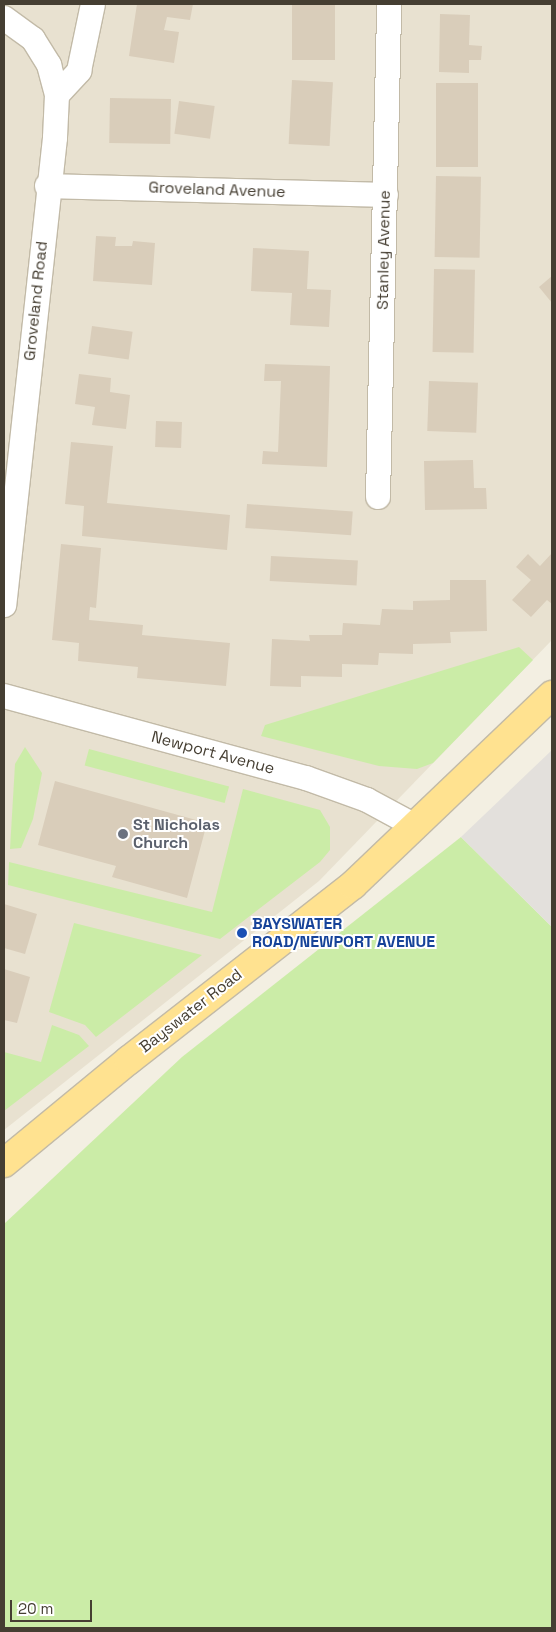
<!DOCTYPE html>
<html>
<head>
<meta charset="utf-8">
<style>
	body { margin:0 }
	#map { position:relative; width:556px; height:1632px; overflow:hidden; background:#f3efe2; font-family:"Space Grotesk",sans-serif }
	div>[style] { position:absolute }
	.residential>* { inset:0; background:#e8e1d0 }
	.green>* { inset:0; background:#cbeca7; transform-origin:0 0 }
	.parking>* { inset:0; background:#e3e0dc }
	.building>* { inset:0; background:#d9cdba; transform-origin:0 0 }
	.roads { filter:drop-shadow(1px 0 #c2baa7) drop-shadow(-1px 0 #c2baa7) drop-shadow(0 1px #c2baa7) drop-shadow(0 -1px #c2baa7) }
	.minor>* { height:24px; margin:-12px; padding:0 12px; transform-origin:12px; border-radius:12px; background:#fff }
	.primary>* { height:28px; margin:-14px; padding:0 14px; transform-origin:14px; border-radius:14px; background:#ffe290 }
	.dots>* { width:14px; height:14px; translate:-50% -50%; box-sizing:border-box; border:2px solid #fff; border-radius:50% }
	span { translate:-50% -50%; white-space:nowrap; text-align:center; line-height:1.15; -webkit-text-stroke:4px #fff; paint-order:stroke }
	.street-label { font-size:16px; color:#453e32 }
	.worship-label { font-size:16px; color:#5b616d; font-weight:700 }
	.left { translate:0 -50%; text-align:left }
	.transit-label { font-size:16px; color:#164399; font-weight:700 }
	.frame { position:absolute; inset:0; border:5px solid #453e32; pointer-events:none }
	.scale { position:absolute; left:10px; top:1600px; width:82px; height:22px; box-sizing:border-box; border:2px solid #453e32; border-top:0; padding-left:6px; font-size:15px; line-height:18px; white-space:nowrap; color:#453e32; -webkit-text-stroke:4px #fff; paint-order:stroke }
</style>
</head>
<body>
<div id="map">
	<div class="residential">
		<div style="clip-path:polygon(4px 4px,552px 4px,552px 640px,319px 881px,4px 1130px)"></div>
	</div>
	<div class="green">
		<div style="clip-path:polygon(519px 647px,533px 660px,433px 763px,417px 769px,379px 766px,261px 736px,265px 725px)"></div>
		<div style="clip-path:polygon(25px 747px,42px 773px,33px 819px,21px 848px,10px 849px,15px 764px)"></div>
		<div style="left:89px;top:749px;width:145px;height:17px;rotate:15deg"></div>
		<div style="clip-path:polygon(243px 789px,320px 810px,330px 827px,330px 850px,320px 862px,220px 939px,8px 885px,9px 862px,212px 912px)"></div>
		<div style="clip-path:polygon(461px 837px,552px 927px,552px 1628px,4px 1628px,4px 1224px,182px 1057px)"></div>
		<div style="clip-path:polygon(74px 923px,202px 955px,96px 1037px,85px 1025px,49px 1012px)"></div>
		<div style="clip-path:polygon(52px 1025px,79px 1035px,89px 1046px,4px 1111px,4px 1052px,41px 1062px)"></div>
	</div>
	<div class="parking">
		<div style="clip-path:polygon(552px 750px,552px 927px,461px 837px)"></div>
	</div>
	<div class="building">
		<div style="clip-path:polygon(137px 4px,193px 4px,190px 20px,167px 17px,164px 30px,179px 32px,174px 63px,129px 56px)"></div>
		<div style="left:292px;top:4px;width:43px;height:56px"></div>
		<div style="clip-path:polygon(440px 14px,470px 15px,469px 45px,482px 46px,481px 60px,469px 60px,469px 73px,439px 72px)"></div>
		<div style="left:292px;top:80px;width:41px;height:64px;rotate:3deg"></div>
		<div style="left:436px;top:83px;width:42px;height:84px"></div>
		<div style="left:110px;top:98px;width:61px;height:45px;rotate:1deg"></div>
		<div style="left:179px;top:101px;width:36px;height:33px;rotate:8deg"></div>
		<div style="left:436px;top:176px;width:45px;height:81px;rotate:1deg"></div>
		<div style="clip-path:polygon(96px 236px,116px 237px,115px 246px,132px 246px,133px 241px,155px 243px,152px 285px,93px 281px)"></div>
		<div style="clip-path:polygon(253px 248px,309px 251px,307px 289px,331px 290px,329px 327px,290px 325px,292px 293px,251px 291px)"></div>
		<div style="left:434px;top:269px;width:41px;height:83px;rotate:1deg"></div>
		<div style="clip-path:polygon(552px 276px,552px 303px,539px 287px)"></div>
		<div style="left:92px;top:326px;width:41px;height:28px;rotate:8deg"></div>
		<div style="clip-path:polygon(265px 364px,330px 366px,327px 467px,262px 464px,263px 451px,278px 452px,281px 381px,264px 381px)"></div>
		<div style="clip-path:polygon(79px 374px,111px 378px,110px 392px,130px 395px,126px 429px,92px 425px,95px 407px,75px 404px)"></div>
		<div style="left:429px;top:381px;width:49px;height:50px;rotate:2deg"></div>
		<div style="left:156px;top:421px;width:26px;height:26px;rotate:2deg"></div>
		<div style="clip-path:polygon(71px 442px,113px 446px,107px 503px,230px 515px,227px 550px,82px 536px,84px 506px,65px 504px)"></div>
		<div style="clip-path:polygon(473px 460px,474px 488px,486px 488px,487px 509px,425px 510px,424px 461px)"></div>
		<div style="left:247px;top:504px;width:106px;height:24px;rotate:4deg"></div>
		<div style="clip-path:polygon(61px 544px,101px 548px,96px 608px,90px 607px,89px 620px,143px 625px,142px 635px,230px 643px,226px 686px,137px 678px,138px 667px,78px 661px,79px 643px,52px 640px)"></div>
		<div style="clip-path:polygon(552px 553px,552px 604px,547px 600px,531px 617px,512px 600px,531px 580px,516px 567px,528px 554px,540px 566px)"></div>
		<div style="left:271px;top:556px;width:87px;height:25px;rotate:3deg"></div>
		<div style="clip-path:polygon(450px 580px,486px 580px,487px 631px,450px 632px,451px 643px,413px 644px,413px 654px,379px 653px,378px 665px,342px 664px,342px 677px,301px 676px,301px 687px,270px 686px,272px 639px,310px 641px,309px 635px,342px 635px,343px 623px,380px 625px,382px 609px,413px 610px,413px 601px,450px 600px)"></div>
		<div style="clip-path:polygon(55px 781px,207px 823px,187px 898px,112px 877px,116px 866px,38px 845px)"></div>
		<div style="clip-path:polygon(4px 904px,37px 914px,25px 954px,4px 948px)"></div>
		<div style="clip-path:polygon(4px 969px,30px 977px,17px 1023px,4px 1020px)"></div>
	</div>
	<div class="roads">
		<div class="minor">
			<div style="left:4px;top:18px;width:36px;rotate:36deg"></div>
			<div style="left:33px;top:39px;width:31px;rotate:58deg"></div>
			<div style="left:49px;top:65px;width:31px;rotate:75deg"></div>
			<div style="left:57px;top:95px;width:43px;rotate:92.7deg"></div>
			<div style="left:55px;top:138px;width:470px;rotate:96.2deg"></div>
			<div style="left:57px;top:95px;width:33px;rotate:-47deg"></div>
			<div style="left:79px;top:71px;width:68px;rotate:-78.2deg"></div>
			<div style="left:47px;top:186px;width:339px;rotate:1.5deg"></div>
			<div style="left:378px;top:497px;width:493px;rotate:-88.7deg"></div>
			<div style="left:4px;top:696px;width:313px;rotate:15.2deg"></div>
			<div style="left:306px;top:778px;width:65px;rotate:19.8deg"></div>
			<div style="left:367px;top:800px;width:55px;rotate:28.4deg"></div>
		</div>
		<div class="primary">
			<div style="left:4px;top:1163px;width:162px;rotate:-39.5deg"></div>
			<div style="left:129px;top:1060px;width:284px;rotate:-38deg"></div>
			<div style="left:353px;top:885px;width:275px;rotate:-43.7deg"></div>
		</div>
	</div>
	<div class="dots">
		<div style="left:123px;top:834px;background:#6b7280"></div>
		<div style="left:242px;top:933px;background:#1a4fb4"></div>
	</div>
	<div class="street-label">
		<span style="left:217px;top:190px;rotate:2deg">Groveland Avenue</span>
		<span style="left:384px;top:250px;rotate:-89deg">Stanley Avenue</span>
		<span style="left:36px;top:301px;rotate:-84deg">Groveland Road</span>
		<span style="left:213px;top:753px;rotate:15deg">Newport Avenue</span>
		<span style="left:191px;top:1011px;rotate:-38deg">Bayswater Road</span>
	</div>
	<div class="worship-label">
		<span class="left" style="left:133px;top:834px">St Nicholas<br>Church</span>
	</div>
	<div class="transit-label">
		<span class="left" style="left:252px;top:933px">BAYSWATER<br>ROAD/NEWPORT AVENUE</span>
	</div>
	<div class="frame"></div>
	<div class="scale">20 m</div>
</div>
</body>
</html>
